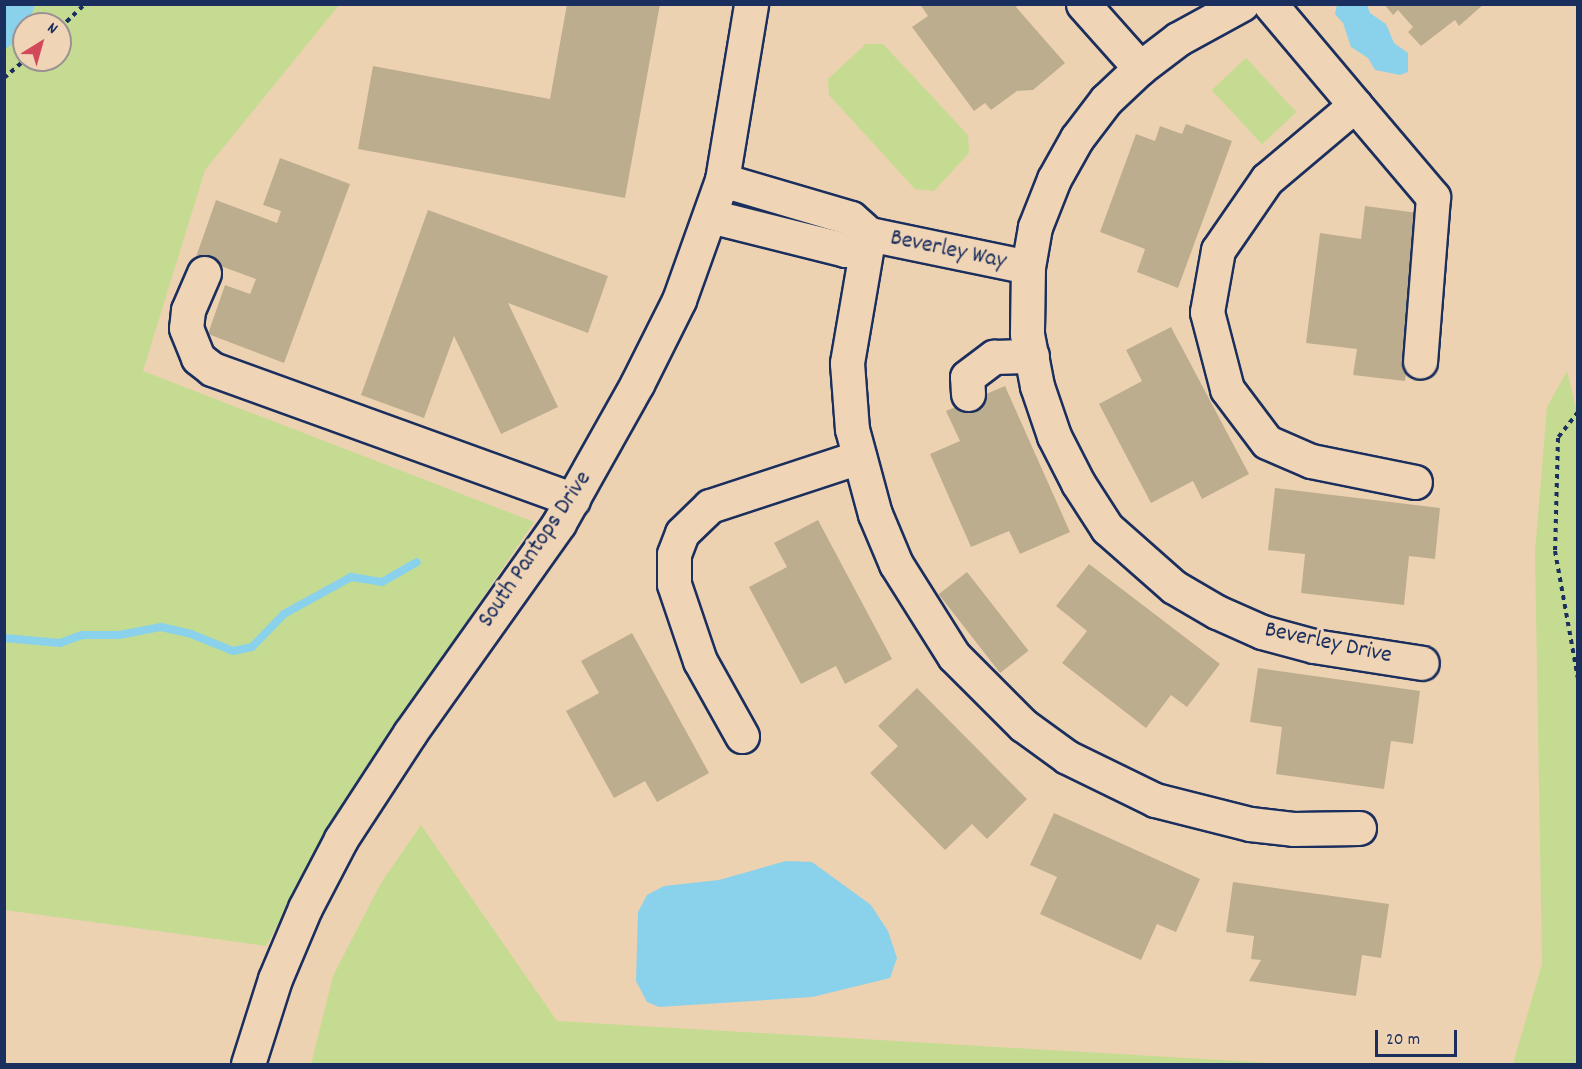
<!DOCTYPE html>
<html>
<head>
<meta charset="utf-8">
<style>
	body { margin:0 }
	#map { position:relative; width:1582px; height:1069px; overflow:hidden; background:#edd2b1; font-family:Dekko,sans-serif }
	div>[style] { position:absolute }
	.green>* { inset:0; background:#c4db91; transform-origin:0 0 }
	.water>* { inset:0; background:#8ad1eb }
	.stream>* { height:8px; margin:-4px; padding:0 4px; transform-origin:4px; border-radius:4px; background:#8ad1eb }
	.building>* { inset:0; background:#bdad8f; transform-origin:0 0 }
	.path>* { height:4px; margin-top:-2px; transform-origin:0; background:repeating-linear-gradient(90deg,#1b2f5e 0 4.5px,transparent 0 9px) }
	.roads { filter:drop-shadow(2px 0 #1b2f5e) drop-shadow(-2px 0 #1b2f5e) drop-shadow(0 2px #1b2f5e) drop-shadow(0 -2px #1b2f5e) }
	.minor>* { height:33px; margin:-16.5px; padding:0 16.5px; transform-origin:16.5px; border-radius:16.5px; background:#efd4b6 }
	span { translate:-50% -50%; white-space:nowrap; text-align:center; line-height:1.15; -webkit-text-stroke:6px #efd4b6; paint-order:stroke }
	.street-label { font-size:24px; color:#1b2f5e }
	.frame { position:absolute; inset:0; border:6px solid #1b2f5e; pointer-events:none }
	.north { position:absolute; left:12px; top:12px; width:60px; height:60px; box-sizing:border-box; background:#efd4b6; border:2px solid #9a9293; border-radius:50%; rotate:37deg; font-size:16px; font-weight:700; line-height:24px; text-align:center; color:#1b2f5e }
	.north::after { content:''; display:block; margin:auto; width:21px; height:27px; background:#d1495b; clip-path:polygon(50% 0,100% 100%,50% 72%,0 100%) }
	.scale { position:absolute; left:1375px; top:1030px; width:82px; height:27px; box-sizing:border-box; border:3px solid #1b2f5e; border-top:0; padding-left:8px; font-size:18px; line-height:21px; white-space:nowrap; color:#1b2f5e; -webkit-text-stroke:4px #efd4b6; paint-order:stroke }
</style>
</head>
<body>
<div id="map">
	<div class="green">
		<div style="clip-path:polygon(35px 5px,339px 5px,205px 170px,143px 371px,534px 522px,344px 802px,266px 946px,5px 910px,5px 49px,24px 33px,24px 60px,60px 60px,60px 24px,28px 24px)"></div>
		<div style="clip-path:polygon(866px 44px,883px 44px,968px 135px,969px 153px,934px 191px,915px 189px,829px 95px,828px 79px)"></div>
		<div style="left:1246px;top:58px;width:74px;height:47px;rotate:47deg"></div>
		<div style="clip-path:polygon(1567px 371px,1578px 417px,1577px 1064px,1513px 1064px,1542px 964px,1535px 552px,1547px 407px)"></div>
		<div style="clip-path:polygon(421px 825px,557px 1021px,1287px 1064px,311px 1064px,333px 976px,381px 883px)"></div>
	</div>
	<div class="water">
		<div style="clip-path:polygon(5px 4px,35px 5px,28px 24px,24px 24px,23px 37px,5px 49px)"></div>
		<div style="clip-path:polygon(1337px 4px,1367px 5px,1370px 13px,1386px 24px,1394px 43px,1408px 53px,1408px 72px,1400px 75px,1375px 70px,1368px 58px,1351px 47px,1343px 23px,1335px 14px)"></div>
		<div style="clip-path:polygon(786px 861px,812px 862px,871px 905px,888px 931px,897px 958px,890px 978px,812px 997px,659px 1007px,647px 1002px,636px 981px,638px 912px,647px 895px,664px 886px,719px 880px)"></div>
	</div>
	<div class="stream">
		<div style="left:4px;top:638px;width:56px;rotate:5.1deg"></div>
		<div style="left:60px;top:643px;width:23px;rotate:-20deg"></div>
		<div style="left:82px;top:635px;width:37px"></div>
		<div style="left:119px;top:635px;width:43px;rotate:-10.8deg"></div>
		<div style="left:161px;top:627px;width:31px;rotate:13deg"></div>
		<div style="left:191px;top:634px;width:45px;rotate:22deg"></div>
		<div style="left:233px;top:651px;width:19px;rotate:-12deg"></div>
		<div style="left:252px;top:647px;width:46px;rotate:-45.9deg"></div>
		<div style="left:284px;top:614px;width:77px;rotate:-28.9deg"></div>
		<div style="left:351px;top:577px;width:31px;rotate:9deg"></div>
		<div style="left:382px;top:582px;width:40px;rotate:-29.7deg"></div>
	</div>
	<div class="building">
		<div style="clip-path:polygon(567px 4px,660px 4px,625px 198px,358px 149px,373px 66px,550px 99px)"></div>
		<div style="clip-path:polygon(920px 4px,1019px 4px,1016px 7px,1065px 63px,1033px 90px,1017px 91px,991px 110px,985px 103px,974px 111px,912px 27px,928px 16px)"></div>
		<div style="clip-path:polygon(1384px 4px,1484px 4px,1459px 26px,1455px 20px,1421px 46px,1408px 32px,1413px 27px,1398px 10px,1393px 15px)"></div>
		<div style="clip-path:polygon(1186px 124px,1232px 141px,1178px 288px,1137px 272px,1145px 249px,1100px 232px,1136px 134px,1155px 141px,1160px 126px,1182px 134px)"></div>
		<div style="clip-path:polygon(280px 158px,350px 184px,284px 363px,208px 334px,225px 285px,250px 294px,256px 279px,196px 257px,216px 200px,277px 223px,281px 211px,263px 205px)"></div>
		<div style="clip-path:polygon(1365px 206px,1426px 214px,1405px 381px,1353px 375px,1357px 349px,1306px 343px,1320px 233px,1361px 239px)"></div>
		<div style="clip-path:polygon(428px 210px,608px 276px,588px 333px,508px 303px,558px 407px,501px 434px,454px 336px,424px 418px,361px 395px)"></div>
		<div style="clip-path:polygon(1171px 327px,1249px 474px,1202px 499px,1193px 481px,1151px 503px,1099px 404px,1142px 381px,1126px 350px)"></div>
		<div style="clip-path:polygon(1005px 386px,1070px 532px,1020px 554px,1009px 531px,971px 547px,930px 454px,960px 441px,946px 411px)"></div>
		<div style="clip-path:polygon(1275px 488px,1440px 508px,1435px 559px,1409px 556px,1404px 605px,1301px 593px,1305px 554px,1268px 550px)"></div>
		<div style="clip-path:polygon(818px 520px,892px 659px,845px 684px,836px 666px,801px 684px,749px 587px,787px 567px,774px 543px)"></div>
		<div style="clip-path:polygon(1089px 564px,1220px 664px,1187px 707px,1171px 695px,1146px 728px,1062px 663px,1087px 631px,1056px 606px)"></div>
		<div style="left:967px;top:572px;width:100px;height:36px;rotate:52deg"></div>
		<div style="clip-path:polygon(632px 633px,709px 773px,657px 802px,645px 781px,614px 798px,566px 711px,599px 693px,581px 661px)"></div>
		<div style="clip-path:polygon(1258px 668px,1420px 691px,1413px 744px,1391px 741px,1384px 789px,1276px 774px,1282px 727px,1250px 722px)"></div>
		<div style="clip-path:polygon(917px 688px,1027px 799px,987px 839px,972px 824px,945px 850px,870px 773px,898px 746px,878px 726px)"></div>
		<div style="clip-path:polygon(1054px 813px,1200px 879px,1176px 932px,1157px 924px,1141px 960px,1040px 914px,1057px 877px,1030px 865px)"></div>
		<div style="clip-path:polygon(1233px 882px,1389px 904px,1381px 958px,1362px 955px,1356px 996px,1249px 981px,1261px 960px,1251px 959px,1254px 936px,1226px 932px)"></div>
	</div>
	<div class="path">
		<div style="left:60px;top:28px;width:35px;rotate:-44deg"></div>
		<div style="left:4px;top:78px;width:28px;rotate:-41deg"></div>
		<div style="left:1578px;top:412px;width:33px;rotate:128deg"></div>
		<div style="left:1558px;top:438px;width:113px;rotate:91.5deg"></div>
		<div style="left:1555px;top:551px;width:130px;rotate:79.8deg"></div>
	</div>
	<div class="roads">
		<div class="minor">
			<div style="left:1083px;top:4px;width:86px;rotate:48.3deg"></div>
			<div style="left:1242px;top:4px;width:73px;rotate:151.3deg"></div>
			<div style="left:1178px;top:39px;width:48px;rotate:142.7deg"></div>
			<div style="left:1140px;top:68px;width:47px;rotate:136.7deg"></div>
			<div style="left:1106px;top:100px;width:48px;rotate:127.3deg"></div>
			<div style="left:1077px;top:138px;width:47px;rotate:119.3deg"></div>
			<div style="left:1054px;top:179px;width:52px;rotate:111.6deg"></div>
			<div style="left:1035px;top:227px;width:41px;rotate:99.9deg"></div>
			<div style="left:1028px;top:267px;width:67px;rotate:90.9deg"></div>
			<div style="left:1027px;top:334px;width:53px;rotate:79.1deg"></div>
			<div style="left:1037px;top:386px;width:53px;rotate:71.2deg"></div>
			<div style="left:1054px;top:436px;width:53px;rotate:62.9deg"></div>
			<div style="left:1078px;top:483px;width:54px;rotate:57.2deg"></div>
			<div style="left:1107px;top:528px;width:89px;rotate:41.4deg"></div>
			<div style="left:1174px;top:587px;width:50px;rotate:30.2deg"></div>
			<div style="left:1217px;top:612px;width:49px;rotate:24deg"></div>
			<div style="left:1262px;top:632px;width:54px;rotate:15.1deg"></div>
			<div style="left:1314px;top:646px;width:109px;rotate:8.9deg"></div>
			<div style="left:1270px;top:4px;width:132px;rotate:49.9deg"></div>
			<div style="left:1355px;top:105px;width:115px;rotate:139.9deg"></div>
			<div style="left:1267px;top:179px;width:86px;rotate:124.6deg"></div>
			<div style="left:1218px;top:250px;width:63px;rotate:100.1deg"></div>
			<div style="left:1207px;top:312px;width:80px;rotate:75.4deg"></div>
			<div style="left:1227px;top:389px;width:66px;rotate:53deg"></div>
			<div style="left:1267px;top:442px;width:48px;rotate:23.4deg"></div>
			<div style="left:1311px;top:461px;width:106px;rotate:11.4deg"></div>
			<div style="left:1355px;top:105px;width:121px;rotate:49.7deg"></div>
			<div style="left:1433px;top:197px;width:165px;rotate:94.5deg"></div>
			<div style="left:722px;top:180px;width:134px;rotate:16.4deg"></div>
			<div style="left:851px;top:218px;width:24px;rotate:42deg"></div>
			<div style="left:869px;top:234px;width:162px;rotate:11.7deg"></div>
			<div style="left:710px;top:216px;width:139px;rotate:14.1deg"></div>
			<div style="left:845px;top:250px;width:29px;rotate:-34deg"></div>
			<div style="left:869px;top:234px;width:131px;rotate:99.7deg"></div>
			<div style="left:847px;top:363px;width:66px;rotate:85.7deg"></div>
			<div style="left:852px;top:429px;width:88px;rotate:74.9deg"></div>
			<div style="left:875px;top:514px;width:54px;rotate:67.2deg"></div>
			<div style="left:896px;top:564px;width:109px;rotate:57.8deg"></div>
			<div style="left:954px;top:656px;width:98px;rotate:45deg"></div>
			<div style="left:1023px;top:725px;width:54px;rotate:36deg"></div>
			<div style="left:1067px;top:757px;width:98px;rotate:26deg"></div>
			<div style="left:1155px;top:800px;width:98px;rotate:14.2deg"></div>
			<div style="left:1250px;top:824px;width:43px;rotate:6.6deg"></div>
			<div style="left:1293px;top:829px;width:66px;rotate:-0.9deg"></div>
			<div style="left:204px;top:273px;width:40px;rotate:113.4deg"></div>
			<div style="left:188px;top:310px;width:18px;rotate:96deg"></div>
			<div style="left:186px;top:328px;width:32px;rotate:68deg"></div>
			<div style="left:198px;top:358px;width:18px;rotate:38deg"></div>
			<div style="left:212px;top:369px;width:384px;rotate:19.9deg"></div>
			<div style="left:968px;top:394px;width:17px;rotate:-93deg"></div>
			<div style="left:967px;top:377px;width:34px;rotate:-37deg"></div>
			<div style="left:994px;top:357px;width:38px;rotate:-2deg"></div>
			<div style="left:742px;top:736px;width:86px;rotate:-119.2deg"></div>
			<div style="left:700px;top:661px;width:81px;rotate:-108.7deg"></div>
			<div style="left:674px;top:584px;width:30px;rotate:-90deg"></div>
			<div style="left:674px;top:554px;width:22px;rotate:-69deg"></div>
			<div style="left:682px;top:533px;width:39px;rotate:-44deg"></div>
			<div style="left:710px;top:506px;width:157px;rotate:-18.2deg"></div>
			<div style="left:248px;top:1064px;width:89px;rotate:-72.4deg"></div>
			<div style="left:275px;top:979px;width:77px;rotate:-67.1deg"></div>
			<div style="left:305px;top:908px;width:78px;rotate:-62.4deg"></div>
			<div style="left:341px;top:839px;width:126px;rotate:-56.9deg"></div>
			<div style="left:410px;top:733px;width:257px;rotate:-54.6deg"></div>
			<div style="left:559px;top:523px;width:159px;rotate:-60.7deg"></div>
			<div style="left:637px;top:384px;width:94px;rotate:-63.4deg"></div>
			<div style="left:679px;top:300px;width:127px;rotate:-70.3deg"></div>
			<div style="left:722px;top:180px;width:178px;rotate:-80.6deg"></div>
		</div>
	</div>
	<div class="street-label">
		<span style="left:948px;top:251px;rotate:12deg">Beverley Way</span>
		<span style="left:536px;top:550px;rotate:-56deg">South Pantops Drive</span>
		<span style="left:1328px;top:644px;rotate:12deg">Beverley Drive</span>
	</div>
	<div class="frame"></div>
	<div class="north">N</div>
	<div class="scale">20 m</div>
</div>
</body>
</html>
